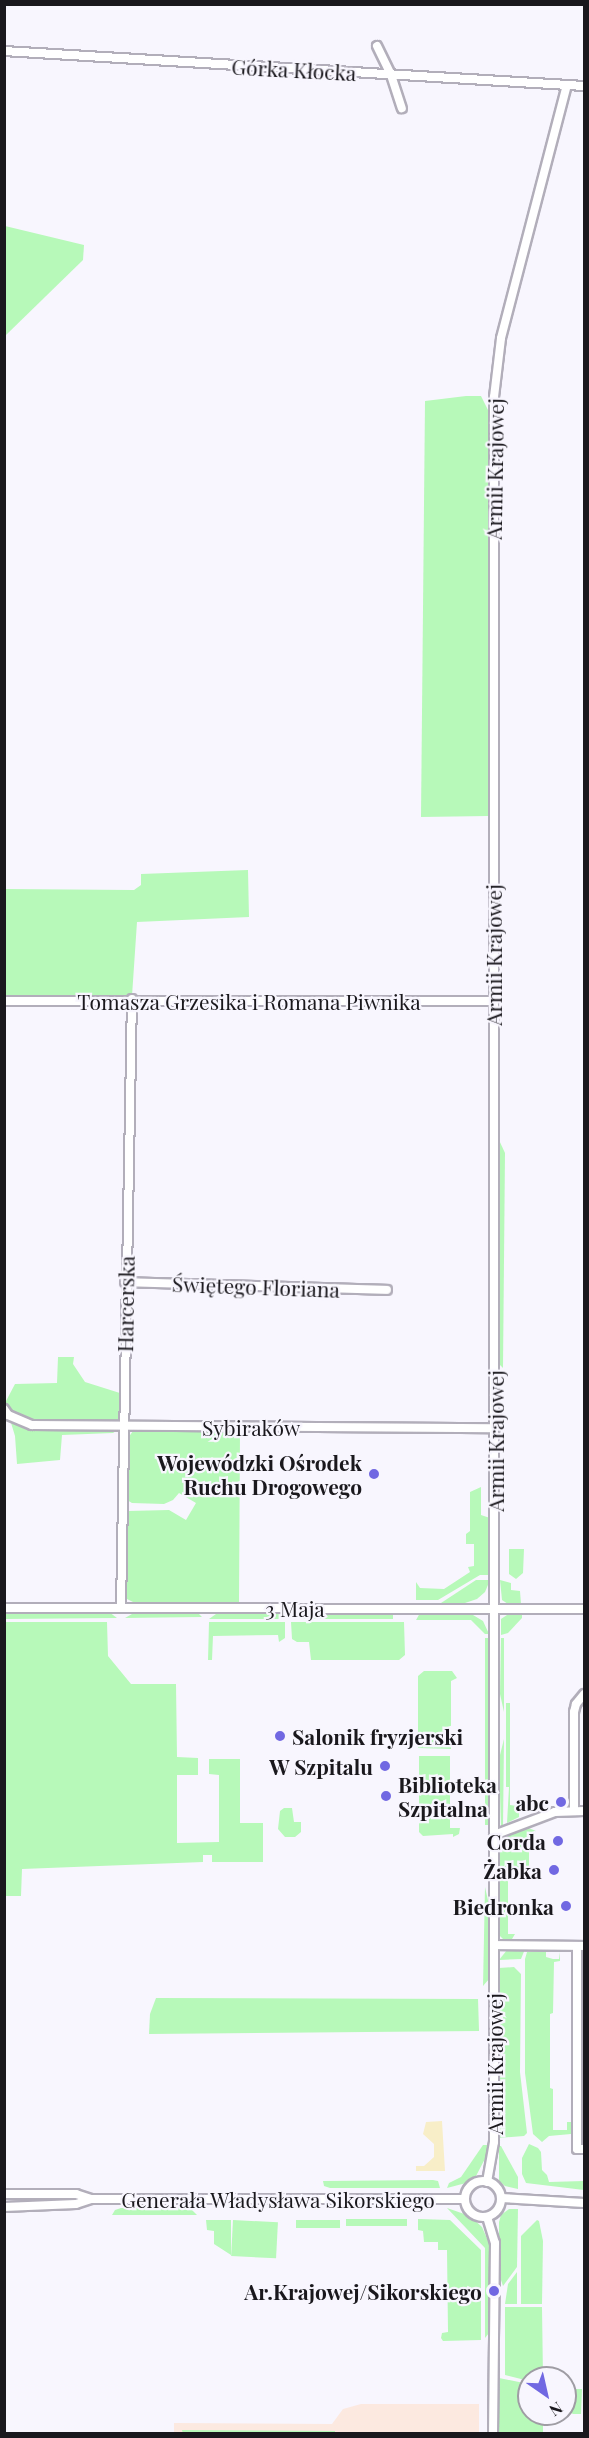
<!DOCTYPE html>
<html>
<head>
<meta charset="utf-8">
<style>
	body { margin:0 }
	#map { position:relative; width:589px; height:2438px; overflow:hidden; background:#f8f6fe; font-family:"Playfair Display",serif }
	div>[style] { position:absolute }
	.education>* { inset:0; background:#fce9e0 }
	.green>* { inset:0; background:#b7f9b9; transform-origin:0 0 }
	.sand>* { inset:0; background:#f8eec8 }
	.roads { filter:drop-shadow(2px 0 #b2aeba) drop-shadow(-2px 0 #b2aeba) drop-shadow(0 2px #b2aeba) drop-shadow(0 -2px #b2aeba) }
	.minor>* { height:8px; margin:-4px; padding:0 4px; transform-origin:4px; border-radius:4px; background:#fff }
	.minor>.ring { margin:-4px; padding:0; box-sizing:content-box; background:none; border:8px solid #fff; border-radius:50% }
	.dots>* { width:16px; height:16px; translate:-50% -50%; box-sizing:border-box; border:3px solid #f8f6fe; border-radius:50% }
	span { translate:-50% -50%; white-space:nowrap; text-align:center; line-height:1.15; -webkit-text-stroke:4.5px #f8f6fe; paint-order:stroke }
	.street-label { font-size:21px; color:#1a181d }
	.poi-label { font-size:21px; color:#1a181d; font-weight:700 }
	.right { translate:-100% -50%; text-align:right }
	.left { translate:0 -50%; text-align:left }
	.frame { position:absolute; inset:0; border:6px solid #1a181d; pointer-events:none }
	.north { position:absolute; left:517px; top:2366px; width:60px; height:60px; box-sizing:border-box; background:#f8f6fe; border:2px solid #9f9da4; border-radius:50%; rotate:146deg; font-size:16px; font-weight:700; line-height:24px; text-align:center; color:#1a181d }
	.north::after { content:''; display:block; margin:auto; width:21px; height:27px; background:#7168e2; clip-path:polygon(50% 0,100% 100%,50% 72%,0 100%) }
</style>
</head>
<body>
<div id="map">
	<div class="education">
		<div style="clip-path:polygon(361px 2404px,479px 2404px,479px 2433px,174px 2434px,174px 2423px,332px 2424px,343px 2409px)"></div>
	</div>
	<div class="green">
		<div style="clip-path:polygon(5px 226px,84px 245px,83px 260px,5px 336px)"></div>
		<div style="clip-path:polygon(466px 396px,481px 396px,489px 412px,488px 816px,421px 817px,425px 401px)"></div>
		<div style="clip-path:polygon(248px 870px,249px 917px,137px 922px,132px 996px,5px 996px,5px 889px,134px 890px,141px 885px,141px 874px)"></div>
		<div style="clip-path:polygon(499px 1140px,505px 1153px,503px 1368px,500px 1365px)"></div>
		<div style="clip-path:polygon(58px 1357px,74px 1357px,73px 1364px,85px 1382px,123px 1394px,122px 1427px,113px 1433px,62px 1435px,60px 1460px,17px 1464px,15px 1436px,5px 1403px,15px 1384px,57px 1383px)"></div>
		<div style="clip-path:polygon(133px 1431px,240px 1432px,239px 1602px,135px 1603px,127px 1599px,125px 1593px,128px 1511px,169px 1510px,186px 1520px,196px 1503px,179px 1493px,173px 1500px,164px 1504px,132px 1503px,127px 1500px,128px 1438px)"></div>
		<div style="clip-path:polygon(481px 1487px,481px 1515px,490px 1518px,490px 1575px,480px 1575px,438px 1600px,416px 1600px,416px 1582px,420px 1588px,444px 1589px,470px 1572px,468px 1567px,474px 1566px,474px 1544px,466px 1544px,466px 1534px,470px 1531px,470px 1492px)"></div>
		<div style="clip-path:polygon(509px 1549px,524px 1549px,523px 1573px,516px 1579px,509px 1574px)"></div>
		<div style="clip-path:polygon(476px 1580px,490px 1580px,485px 1592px,477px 1599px,465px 1603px,441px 1603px)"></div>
		<div style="clip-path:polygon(500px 1580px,511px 1583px,511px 1590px,520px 1591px,521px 1604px,508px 1604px,502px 1600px)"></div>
		<div style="clip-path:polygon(109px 1612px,117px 1618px,5px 1619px,5px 1614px)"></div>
		<div style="clip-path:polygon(198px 1613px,202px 1617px,125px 1618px,132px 1614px)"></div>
		<div style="clip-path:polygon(279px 1613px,284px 1619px,209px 1619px,216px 1614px)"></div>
		<div style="left:290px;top:1613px;width:103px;height:6px"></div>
		<div style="clip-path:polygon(420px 1613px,473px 1615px,483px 1621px,489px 1634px,485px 1634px,471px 1620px,416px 1620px)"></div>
		<div style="clip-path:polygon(510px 1613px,522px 1613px,522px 1618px,508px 1633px,501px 1635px,501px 1619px)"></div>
		<div style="clip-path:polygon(5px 1622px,107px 1622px,108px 1656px,131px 1684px,176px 1684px,177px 1757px,198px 1758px,198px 1775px,177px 1775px,177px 1843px,219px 1842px,219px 1775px,209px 1774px,209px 1759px,240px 1759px,240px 1823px,263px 1823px,263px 1862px,212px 1862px,212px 1855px,203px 1855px,203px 1862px,22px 1869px,21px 1896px,5px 1896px)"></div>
		<div style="clip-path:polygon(209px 1622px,285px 1622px,285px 1638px,279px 1642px,278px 1635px,213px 1636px,212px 1660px,208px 1660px)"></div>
		<div style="clip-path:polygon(291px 1622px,404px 1622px,405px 1655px,399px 1660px,311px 1660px,309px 1642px,297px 1642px,292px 1639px)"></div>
		<div style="left:485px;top:1638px;width:5px;height:187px"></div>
		<div style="clip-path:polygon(501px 1638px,504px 1638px,504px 1712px,500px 1694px)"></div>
		<div style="clip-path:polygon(424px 1671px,452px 1671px,457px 1678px,451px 1681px,451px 1749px,418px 1748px,418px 1676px)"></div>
		<div style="clip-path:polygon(506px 1703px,510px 1703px,510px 1805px,517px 1806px,519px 1810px,519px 1817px,507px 1823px,509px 1787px,506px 1787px)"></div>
		<div style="clip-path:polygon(504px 1739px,503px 1827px,501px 1827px,499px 1759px)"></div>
		<div style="left:419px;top:1756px;width:31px;height:56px"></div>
		<div style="clip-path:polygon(284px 1808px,292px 1808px,294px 1822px,301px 1822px,301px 1832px,295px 1837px,285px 1837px,278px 1829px,280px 1811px)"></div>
		<div style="clip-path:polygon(419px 1816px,450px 1817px,450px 1828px,460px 1828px,459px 1834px,453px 1837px,453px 1834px,423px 1836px,419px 1832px)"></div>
		<div style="clip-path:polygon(526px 1827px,536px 1831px,529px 1836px,529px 1877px,508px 1878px,508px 1934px,515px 1934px,512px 1939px,505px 1941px,499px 1935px,499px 1839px)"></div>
		<div style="clip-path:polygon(485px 1887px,489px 1905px,489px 1979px,483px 1986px)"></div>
		<div style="clip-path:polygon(525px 1949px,521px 1959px,499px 1960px,507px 1950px)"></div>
		<div style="clip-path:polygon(546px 1951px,546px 1957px,553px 1959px,559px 1959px,560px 1952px,560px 1961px,554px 1962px,553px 2013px,550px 2014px,550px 2088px,553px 2089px,553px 2130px,567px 2130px,567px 2122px,571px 2122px,571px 2134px,549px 2136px,542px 2142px,533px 2134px,525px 2073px,525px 1959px,527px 1952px)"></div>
		<div style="clip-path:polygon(514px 1967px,521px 1974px,520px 2072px,527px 2133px,524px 2136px,499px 2138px,499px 1968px)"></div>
		<div style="clip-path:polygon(156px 1998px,478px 1999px,479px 2031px,149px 2034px,150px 2014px)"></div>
		<div style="clip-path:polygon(529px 2144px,538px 2148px,541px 2152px,542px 2170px,547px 2175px,549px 2182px,584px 2181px,584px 2190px,526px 2183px,522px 2174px,522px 2158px)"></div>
		<div style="clip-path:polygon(483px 2145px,489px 2145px,488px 2153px,476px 2176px,466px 2183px,447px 2188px,449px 2183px,461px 2177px)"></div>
		<div style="clip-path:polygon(499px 2146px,501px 2146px,518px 2177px,518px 2189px,505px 2186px,499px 2181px)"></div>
		<div style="clip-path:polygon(433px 2180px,438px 2181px,440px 2188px,330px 2188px,324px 2186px,323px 2181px)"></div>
		<div style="clip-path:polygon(121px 2208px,190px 2208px,197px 2215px,112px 2215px,115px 2210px)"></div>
		<div style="clip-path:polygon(447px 2208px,470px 2216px,482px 2227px,489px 2243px,489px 2333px,485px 2338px,485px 2248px)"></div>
		<div style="clip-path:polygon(509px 2209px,518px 2209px,517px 2267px,503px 2286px,499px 2274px,499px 2222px,501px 2215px)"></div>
		<div style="left:346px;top:2219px;width:61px;height:7px"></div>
		<div style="clip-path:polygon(418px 2219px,450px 2220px,481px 2250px,481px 2340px,443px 2341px,441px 2338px,442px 2333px,448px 2332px,447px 2250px,438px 2250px,438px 2242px,424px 2242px,423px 2231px,418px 2230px)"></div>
		<div style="clip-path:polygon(206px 2220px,231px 2220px,231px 2255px,214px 2244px,214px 2231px,207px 2230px)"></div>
		<div style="left:233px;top:2220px;width:45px;height:36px;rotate:3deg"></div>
		<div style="left:296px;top:2220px;width:44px;height:8px"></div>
		<div style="clip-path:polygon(537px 2220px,539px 2221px,543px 2241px,542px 2304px,521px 2304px,521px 2236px)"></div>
		<div style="clip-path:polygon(517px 2272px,517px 2304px,505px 2304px,508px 2284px)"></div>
		<div style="clip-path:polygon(505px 2307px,542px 2307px,543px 2378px,529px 2378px,529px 2381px,505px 2375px)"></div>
		<div style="clip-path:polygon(499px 2378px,529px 2384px,529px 2414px,543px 2414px,543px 2433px,499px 2433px)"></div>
		<div style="clip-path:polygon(565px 2389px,582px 2389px,581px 2414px,573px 2414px,565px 2409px)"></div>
		<div style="clip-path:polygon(182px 2430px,335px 2431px,335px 2433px,183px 2434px)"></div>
	</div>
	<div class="sand">
		<div style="clip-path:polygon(442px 2121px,445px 2171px,416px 2171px,416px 2166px,424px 2166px,434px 2157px,434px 2144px,423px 2134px,426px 2122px)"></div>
	</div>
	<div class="roads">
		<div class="minor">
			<div style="left:377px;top:46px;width:32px;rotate:64deg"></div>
			<div style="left:391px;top:75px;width:35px;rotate:72deg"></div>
			<div style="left:4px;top:51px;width:581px;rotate:3.45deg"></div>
			<div style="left:4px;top:1001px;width:490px"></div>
			<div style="left:125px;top:1282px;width:262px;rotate:1.7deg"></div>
			<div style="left:4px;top:1409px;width:7px;rotate:56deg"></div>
			<div style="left:8px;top:1415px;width:26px;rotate:23deg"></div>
			<div style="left:32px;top:1425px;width:463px;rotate:0.4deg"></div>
			<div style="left:4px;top:1608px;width:580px;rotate:0.1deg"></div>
			<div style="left:121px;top:1608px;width:609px;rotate:-88.97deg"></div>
			<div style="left:574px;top:1810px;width:98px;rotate:-90deg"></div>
			<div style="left:574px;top:1712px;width:8px;rotate:-76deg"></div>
			<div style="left:576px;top:1704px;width:13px;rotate:-51deg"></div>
			<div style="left:494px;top:1835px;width:65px;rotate:-20.7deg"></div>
			<div style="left:555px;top:1812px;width:29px;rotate:-2deg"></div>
			<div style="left:494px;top:1945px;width:90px;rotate:0.6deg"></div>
			<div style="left:577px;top:1946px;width:203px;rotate:90deg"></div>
			<div style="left:577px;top:2149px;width:7px"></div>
			<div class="ring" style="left:465px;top:2181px;width:28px;height:28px"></div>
			<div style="left:487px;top:2182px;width:41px;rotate:-80.1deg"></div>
			<div style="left:494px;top:2142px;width:1745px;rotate:-90deg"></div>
			<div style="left:494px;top:397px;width:59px;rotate:-83.2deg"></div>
			<div style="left:501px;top:338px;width:261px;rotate:-75.4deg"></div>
			<div style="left:4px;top:2194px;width:72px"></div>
			<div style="left:76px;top:2194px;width:16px;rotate:18deg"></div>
			<div style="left:91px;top:2199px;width:373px"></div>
			<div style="left:501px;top:2198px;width:83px;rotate:3.4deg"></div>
			<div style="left:4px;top:2207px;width:72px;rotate:-2.4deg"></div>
			<div style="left:76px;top:2204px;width:16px;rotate:-18deg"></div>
			<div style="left:487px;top:2217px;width:27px;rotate:73deg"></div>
			<div style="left:495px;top:2243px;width:191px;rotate:90.6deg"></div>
		</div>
	</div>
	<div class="dots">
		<div style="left:374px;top:1474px;background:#7168e2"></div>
		<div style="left:280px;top:1736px;background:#7168e2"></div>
		<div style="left:385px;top:1766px;background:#7168e2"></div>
		<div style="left:386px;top:1796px;background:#7168e2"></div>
		<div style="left:561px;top:1802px;background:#7168e2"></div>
		<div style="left:558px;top:1841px;background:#7168e2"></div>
		<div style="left:554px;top:1870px;background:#7168e2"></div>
		<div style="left:566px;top:1906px;background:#7168e2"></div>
		<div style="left:494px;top:2291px;background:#7168e2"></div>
	</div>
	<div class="street-label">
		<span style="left:294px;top:69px;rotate:3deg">Górka Kłocka</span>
		<span style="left:494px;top:469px;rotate:-89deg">Armii Krajowej</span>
		<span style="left:493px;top:955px;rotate:-90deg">Armii Krajowej</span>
		<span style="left:249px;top:1001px">Tomasza Grzesika i Romana Piwnika</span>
		<span style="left:256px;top:1286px;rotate:2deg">Świętego Floriana</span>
		<span style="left:125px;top:1304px;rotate:-89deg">Harcerska</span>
		<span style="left:251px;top:1427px">Sybiraków</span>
		<span style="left:495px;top:1441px;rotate:-90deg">Armii Krajowej</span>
		<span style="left:295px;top:1608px">3 Maja</span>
		<span style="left:494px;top:2064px;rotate:-90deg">Armii Krajowej</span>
		<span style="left:278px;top:2199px">Generała Władysława Sikorskiego</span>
	</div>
	<div class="poi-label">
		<span class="right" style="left:362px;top:1474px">Wojewódzki Ośrodek<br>Ruchu Drogowego</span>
		<span class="left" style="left:292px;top:1736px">Salonik fryzjerski</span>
		<span class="right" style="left:373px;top:1766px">W Szpitalu</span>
		<span class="left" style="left:398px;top:1796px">Biblioteka<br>Szpitalna</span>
		<span class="right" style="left:549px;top:1802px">abc</span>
		<span class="right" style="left:546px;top:1841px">Corda</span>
		<span class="right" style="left:542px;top:1870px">Żabka</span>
		<span class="right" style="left:554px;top:1906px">Biedronka</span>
		<span class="right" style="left:482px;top:2291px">Ar.Krajowej/Sikorskiego</span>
	</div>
	<div class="frame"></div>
	<div class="north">N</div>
</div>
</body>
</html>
